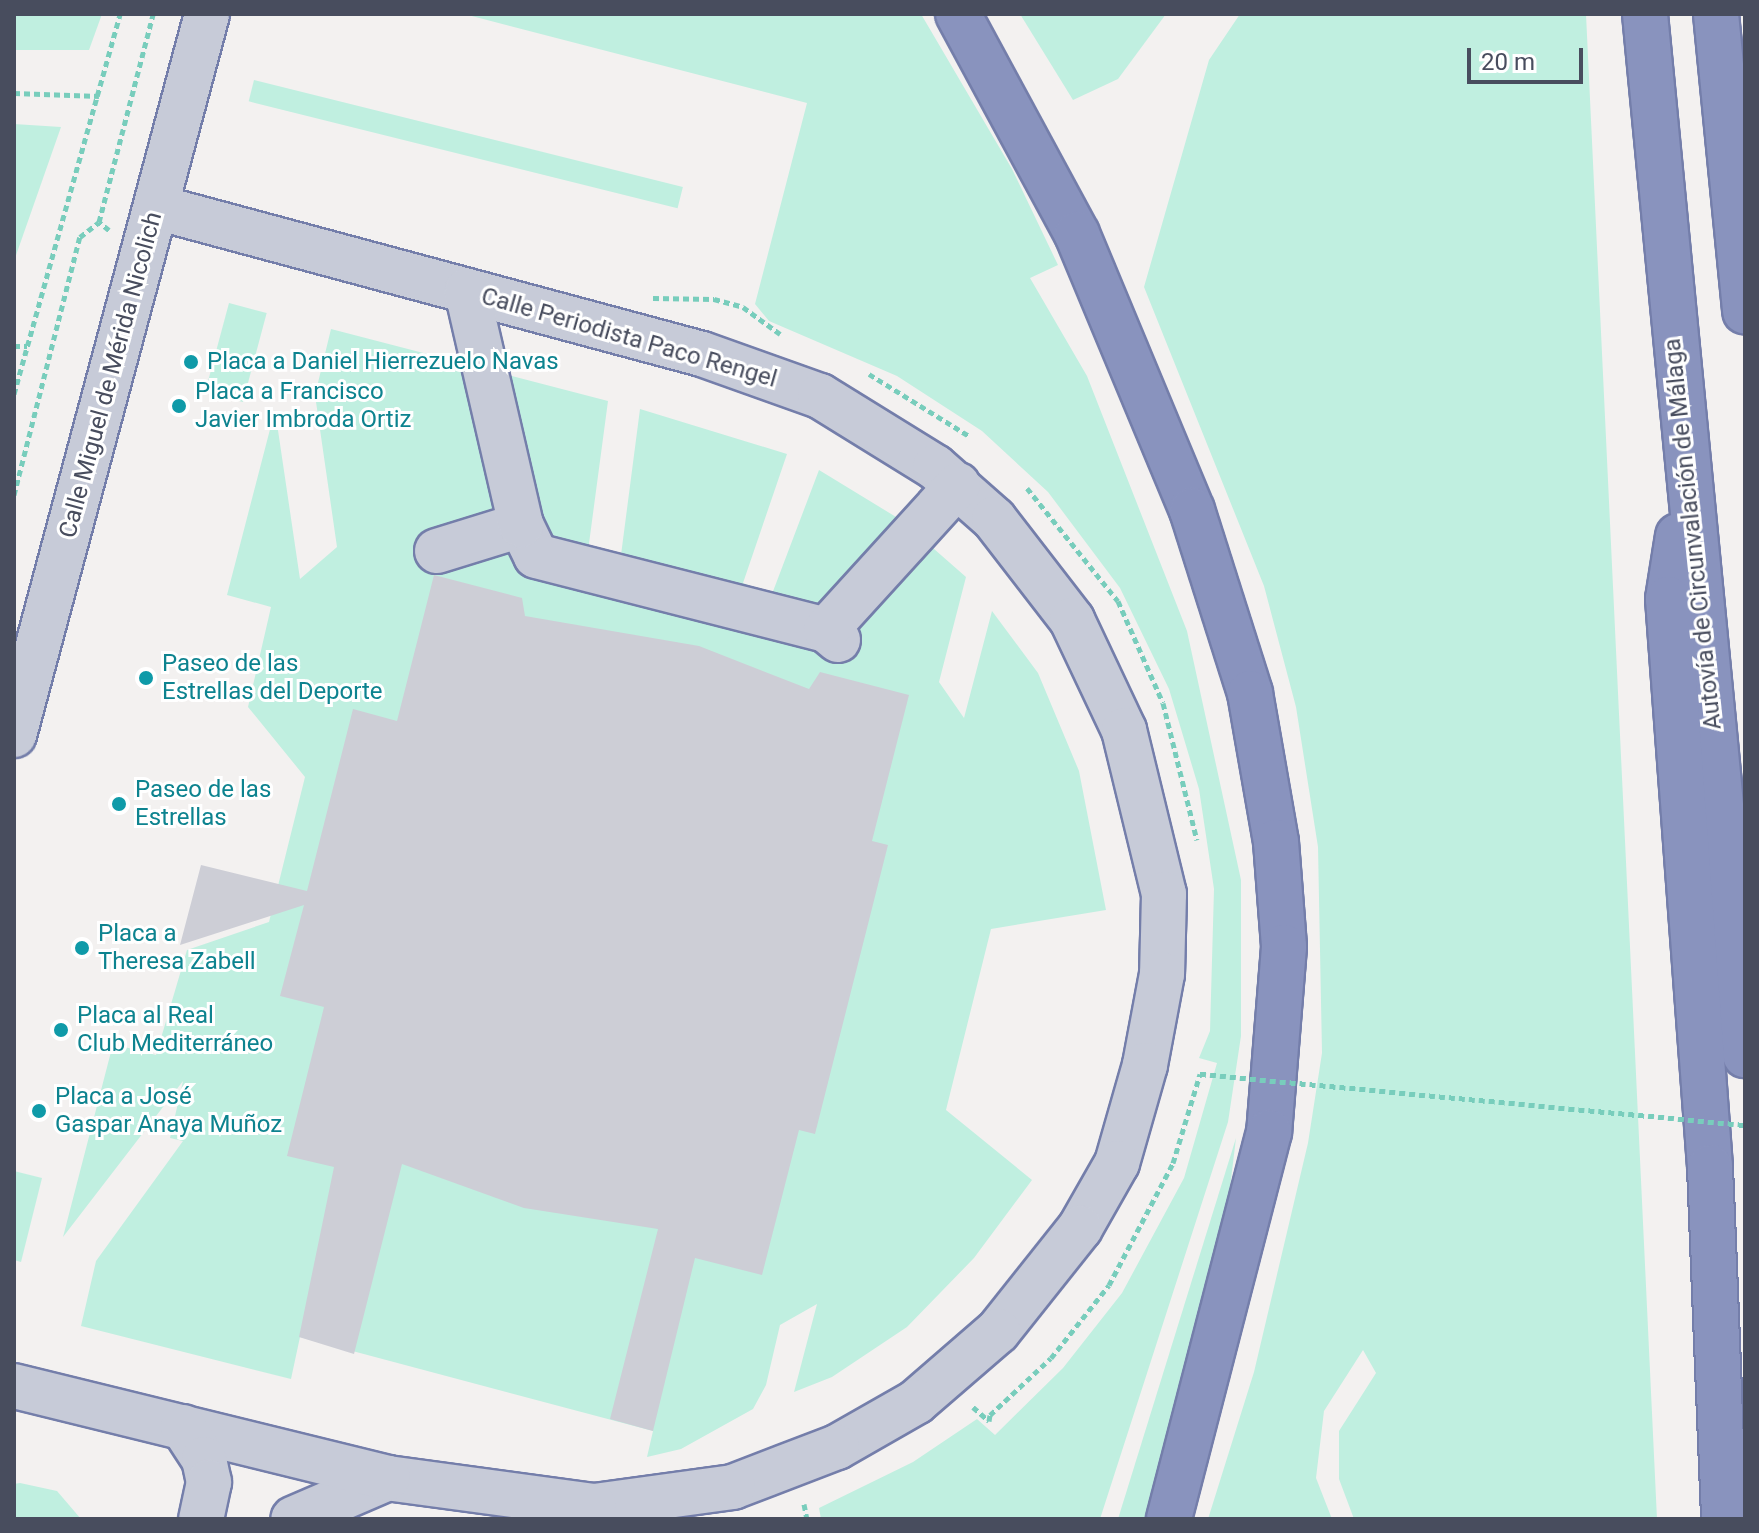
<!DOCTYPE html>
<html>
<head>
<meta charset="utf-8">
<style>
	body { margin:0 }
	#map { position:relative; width:1759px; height:1533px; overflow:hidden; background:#f3f1f0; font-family:Roboto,sans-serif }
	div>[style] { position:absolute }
	.green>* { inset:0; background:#c0efe0; transform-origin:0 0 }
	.building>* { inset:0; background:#cdced6 }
	.path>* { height:5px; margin-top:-2.5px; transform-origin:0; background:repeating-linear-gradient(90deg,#78cdbc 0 6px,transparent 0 10px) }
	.roads { filter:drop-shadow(2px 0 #747eaa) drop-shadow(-2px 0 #747eaa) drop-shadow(0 2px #747eaa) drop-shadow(0 -2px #747eaa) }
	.minor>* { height:44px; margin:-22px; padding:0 22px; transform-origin:22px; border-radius:22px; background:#c7cbd8 }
	.highway>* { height:44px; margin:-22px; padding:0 22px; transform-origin:22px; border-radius:22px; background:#8993be }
	.path-bridge>* { height:5px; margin-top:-2.5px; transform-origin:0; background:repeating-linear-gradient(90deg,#78cdbc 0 6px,transparent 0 10px) }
	.dots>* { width:22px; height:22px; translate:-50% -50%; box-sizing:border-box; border:4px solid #fff; border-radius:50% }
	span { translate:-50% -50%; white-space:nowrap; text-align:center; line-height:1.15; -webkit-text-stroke:6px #fff; paint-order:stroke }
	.street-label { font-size:24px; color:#484d5e }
	.culture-label { font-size:24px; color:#0d838f }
	.left { translate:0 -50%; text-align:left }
	.frame { position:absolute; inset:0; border:16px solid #484d5e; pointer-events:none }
	.scale { position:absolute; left:1467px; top:48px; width:116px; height:36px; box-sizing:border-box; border:4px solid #484d5e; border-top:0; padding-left:10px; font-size:24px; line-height:28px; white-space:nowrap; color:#484d5e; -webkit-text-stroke:6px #fff; paint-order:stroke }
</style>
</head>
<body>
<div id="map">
	<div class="green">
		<div style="clip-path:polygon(14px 14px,102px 14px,89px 50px,14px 50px)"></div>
		<div style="clip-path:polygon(464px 14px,921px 14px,1012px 169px,1058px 265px,1030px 278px,1087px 376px,1187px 631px,1241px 880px,1241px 1036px,1228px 1122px,1100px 1519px,821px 1519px,819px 1508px,913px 1462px,977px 1419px,995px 1435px,1063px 1368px,1122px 1293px,1184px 1178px,1217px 1063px,1199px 1058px,1210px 1031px,1214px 889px,1199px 789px,1169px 689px,1120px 588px,1048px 492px,982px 431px,897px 376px,769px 321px,755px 304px,807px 103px)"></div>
		<div style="clip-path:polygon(1020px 14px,1166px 14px,1118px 79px,1073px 100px)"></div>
		<div style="clip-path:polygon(1240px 14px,1586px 14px,1657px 1519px,1354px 1519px,1339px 1479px,1339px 1431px,1376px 1373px,1363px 1350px,1324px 1411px,1316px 1478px,1332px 1519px,1208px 1519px,1254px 1372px,1308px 1143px,1322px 1053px,1318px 847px,1296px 707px,1264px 586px,1144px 287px,1209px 60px)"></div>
		<div style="left:254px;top:80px;width:442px;height:22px;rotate:14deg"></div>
		<div style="clip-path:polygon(14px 124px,61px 127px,14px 261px)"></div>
		<div style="left:229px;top:303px;width:39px;height:92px;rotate:15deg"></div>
		<div style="clip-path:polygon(331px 329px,608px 401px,588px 551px,621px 555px,640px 409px,787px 454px,743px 583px,772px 594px,819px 470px,901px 520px,966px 577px,939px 682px,964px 718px,992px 611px,1038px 673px,1079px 771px,1106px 910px,991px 929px,946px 1110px,1032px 1180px,974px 1258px,907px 1327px,832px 1377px,794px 1392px,817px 1304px,780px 1325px,766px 1385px,753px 1409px,681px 1449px,647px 1457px,653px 1431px,300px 1337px,291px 1379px,81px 1326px,96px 1261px,183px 1141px,170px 1138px,183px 1081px,63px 1237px,113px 1044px,156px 1055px,187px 950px,269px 922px,305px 777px,248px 707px,271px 607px,227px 595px,275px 410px,300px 579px,337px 547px,315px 395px)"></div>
		<div style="clip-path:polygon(1236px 1138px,1229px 1196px,1153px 1519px,1118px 1519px)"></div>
		<div style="clip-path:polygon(14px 1171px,42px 1178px,21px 1262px,14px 1260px)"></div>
		<div style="clip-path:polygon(20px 1483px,57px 1491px,81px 1519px,14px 1519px,14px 1484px)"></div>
	</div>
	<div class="building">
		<div style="clip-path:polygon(434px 575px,522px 598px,525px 616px,699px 646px,809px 689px,820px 672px,909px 695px,872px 841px,888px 845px,815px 1134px,799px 1130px,762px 1275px,695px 1258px,653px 1431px,610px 1419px,658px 1229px,524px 1208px,402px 1164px,354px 1354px,299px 1337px,334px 1167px,287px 1156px,324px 1007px,280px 996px,304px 905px,180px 945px,201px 865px,307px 891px,353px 709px,397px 721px)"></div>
	</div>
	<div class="path">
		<div style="left:14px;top:93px;width:85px;rotate:2deg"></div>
		<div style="left:109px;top:230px;width:13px;rotate:-141deg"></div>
		<div style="left:99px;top:222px;width:215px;rotate:-75.4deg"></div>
		<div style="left:653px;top:298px;width:61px;rotate:0.9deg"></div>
		<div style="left:714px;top:299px;width:30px;rotate:15deg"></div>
		<div style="left:743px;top:307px;width:46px;rotate:36.1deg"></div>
		<div style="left:14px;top:346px;width:13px"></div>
		<div style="left:869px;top:374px;width:118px;rotate:31.8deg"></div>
		<div style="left:14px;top:394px;width:395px;rotate:-74.4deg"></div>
		<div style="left:1027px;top:488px;width:145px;rotate:51.2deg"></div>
		<div style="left:1118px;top:601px;width:111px;rotate:66.2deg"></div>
		<div style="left:1163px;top:703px;width:141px;rotate:76.1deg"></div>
		<div style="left:14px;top:495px;width:266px;rotate:-75.7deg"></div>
		<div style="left:80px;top:237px;width:24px;rotate:-38deg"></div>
		<div style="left:973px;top:1407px;width:21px;rotate:41deg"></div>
		<div style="left:989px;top:1421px;width:6px;rotate:-81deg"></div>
		<div style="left:804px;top:1504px;width:15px;rotate:79deg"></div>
	</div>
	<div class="roads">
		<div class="minor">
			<div style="left:156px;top:207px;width:565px;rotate:15.07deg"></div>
			<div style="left:702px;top:354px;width:125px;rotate:19.6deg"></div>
			<div style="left:820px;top:396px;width:135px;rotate:31.7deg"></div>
			<div style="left:935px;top:467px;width:79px;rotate:41.4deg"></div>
			<div style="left:994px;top:519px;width:128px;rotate:52.3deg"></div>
			<div style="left:1072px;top:620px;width:122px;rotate:64.7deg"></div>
			<div style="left:1124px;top:730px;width:169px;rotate:76.3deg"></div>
			<div style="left:1164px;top:894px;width:80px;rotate:91.4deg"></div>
			<div style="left:1162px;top:974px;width:93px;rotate:100.6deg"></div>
			<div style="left:1145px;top:1065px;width:102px;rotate:105.9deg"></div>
			<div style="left:1117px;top:1163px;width:75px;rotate:119.6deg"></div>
			<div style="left:1080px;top:1228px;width:132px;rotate:128.5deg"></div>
			<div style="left:998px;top:1331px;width:108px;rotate:139.1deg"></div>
			<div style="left:916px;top:1402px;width:91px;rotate:150.3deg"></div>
			<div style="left:837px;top:1447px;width:111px;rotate:159deg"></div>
			<div style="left:733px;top:1487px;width:140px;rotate:172.2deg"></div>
			<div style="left:594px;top:1506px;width:208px;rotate:-172.3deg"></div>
			<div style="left:388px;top:1478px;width:103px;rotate:156.7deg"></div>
			<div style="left:521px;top:525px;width:34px;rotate:64deg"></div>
			<div style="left:536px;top:556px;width:299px;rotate:14.3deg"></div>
			<div style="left:437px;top:551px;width:88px;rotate:-17.2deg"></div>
			<div style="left:521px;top:525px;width:240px;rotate:-103deg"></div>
			<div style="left:838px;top:640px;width:16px;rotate:-140deg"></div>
			<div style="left:826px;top:630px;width:196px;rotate:-47.7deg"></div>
			<div style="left:14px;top:735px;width:746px;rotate:-75.01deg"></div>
			<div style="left:14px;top:1386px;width:385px;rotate:13.8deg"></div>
			<div style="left:183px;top:1427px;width:38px;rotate:57deg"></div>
			<div style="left:204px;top:1459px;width:24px;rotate:78deg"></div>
			<div style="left:209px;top:1482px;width:38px;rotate:102deg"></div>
		</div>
		<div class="highway">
			<div style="left:958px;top:14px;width:250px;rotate:61.6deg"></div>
			<div style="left:1077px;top:234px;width:299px;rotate:67.4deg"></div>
			<div style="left:1192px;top:510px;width:192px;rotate:72.4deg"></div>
			<div style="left:1250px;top:693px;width:151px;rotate:80.1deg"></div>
			<div style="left:1276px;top:842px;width:105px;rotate:85.6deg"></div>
			<div style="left:1284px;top:947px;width:186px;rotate:94.6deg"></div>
			<div style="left:1269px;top:1132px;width:400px;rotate:104.5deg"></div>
			<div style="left:1645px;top:14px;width:1046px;rotate:84.51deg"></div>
			<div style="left:1716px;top:14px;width:299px;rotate:84.4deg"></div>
			<div style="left:1678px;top:536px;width:64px;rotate:99deg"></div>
			<div style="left:1668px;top:599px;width:570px;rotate:85.77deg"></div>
			<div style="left:1710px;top:1167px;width:352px;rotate:87.7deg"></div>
		</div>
	</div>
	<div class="path-bridge">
		<div style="left:990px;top:1415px;width:83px;rotate:-43.1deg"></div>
		<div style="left:1051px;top:1358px;width:93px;rotate:-51.5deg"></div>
		<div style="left:1109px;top:1285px;width:138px;rotate:-62.3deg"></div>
		<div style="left:1173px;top:1163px;width:93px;rotate:-73.1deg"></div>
		<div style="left:1200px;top:1074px;width:547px;rotate:5.35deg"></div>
	</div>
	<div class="dots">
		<div style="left:191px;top:362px;background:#0f9aa8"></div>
		<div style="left:179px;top:406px;background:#0f9aa8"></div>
		<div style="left:146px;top:678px;background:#0f9aa8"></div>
		<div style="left:119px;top:804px;background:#0f9aa8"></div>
		<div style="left:82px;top:948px;background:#0f9aa8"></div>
		<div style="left:61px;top:1030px;background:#0f9aa8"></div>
		<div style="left:39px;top:1111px;background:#0f9aa8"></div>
	</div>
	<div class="street-label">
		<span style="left:629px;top:338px;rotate:16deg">Calle Periodista Paco Rengel</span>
		<span style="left:111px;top:375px;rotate:-75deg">Calle Miguel de Mérida Nicolich</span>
		<span style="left:1693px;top:534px;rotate:-96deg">Autovía de Circunvalación de Málaga</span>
	</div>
	<div class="culture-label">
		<span class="left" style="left:207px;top:362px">Placa a Daniel Hierrezuelo Navas</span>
		<span class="left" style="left:195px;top:406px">Placa a Francisco<br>Javier Imbroda Ortiz</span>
		<span class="left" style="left:162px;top:678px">Paseo de las<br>Estrellas del Deporte</span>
		<span class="left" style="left:135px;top:804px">Paseo de las<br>Estrellas</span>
		<span class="left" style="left:98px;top:948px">Placa a<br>Theresa Zabell</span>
		<span class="left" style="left:77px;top:1030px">Placa al Real<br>Club Mediterráneo</span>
		<span class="left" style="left:55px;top:1111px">Placa a José<br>Gaspar Anaya Muñoz</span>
	</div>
	<div class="frame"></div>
	<div class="scale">20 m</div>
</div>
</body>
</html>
